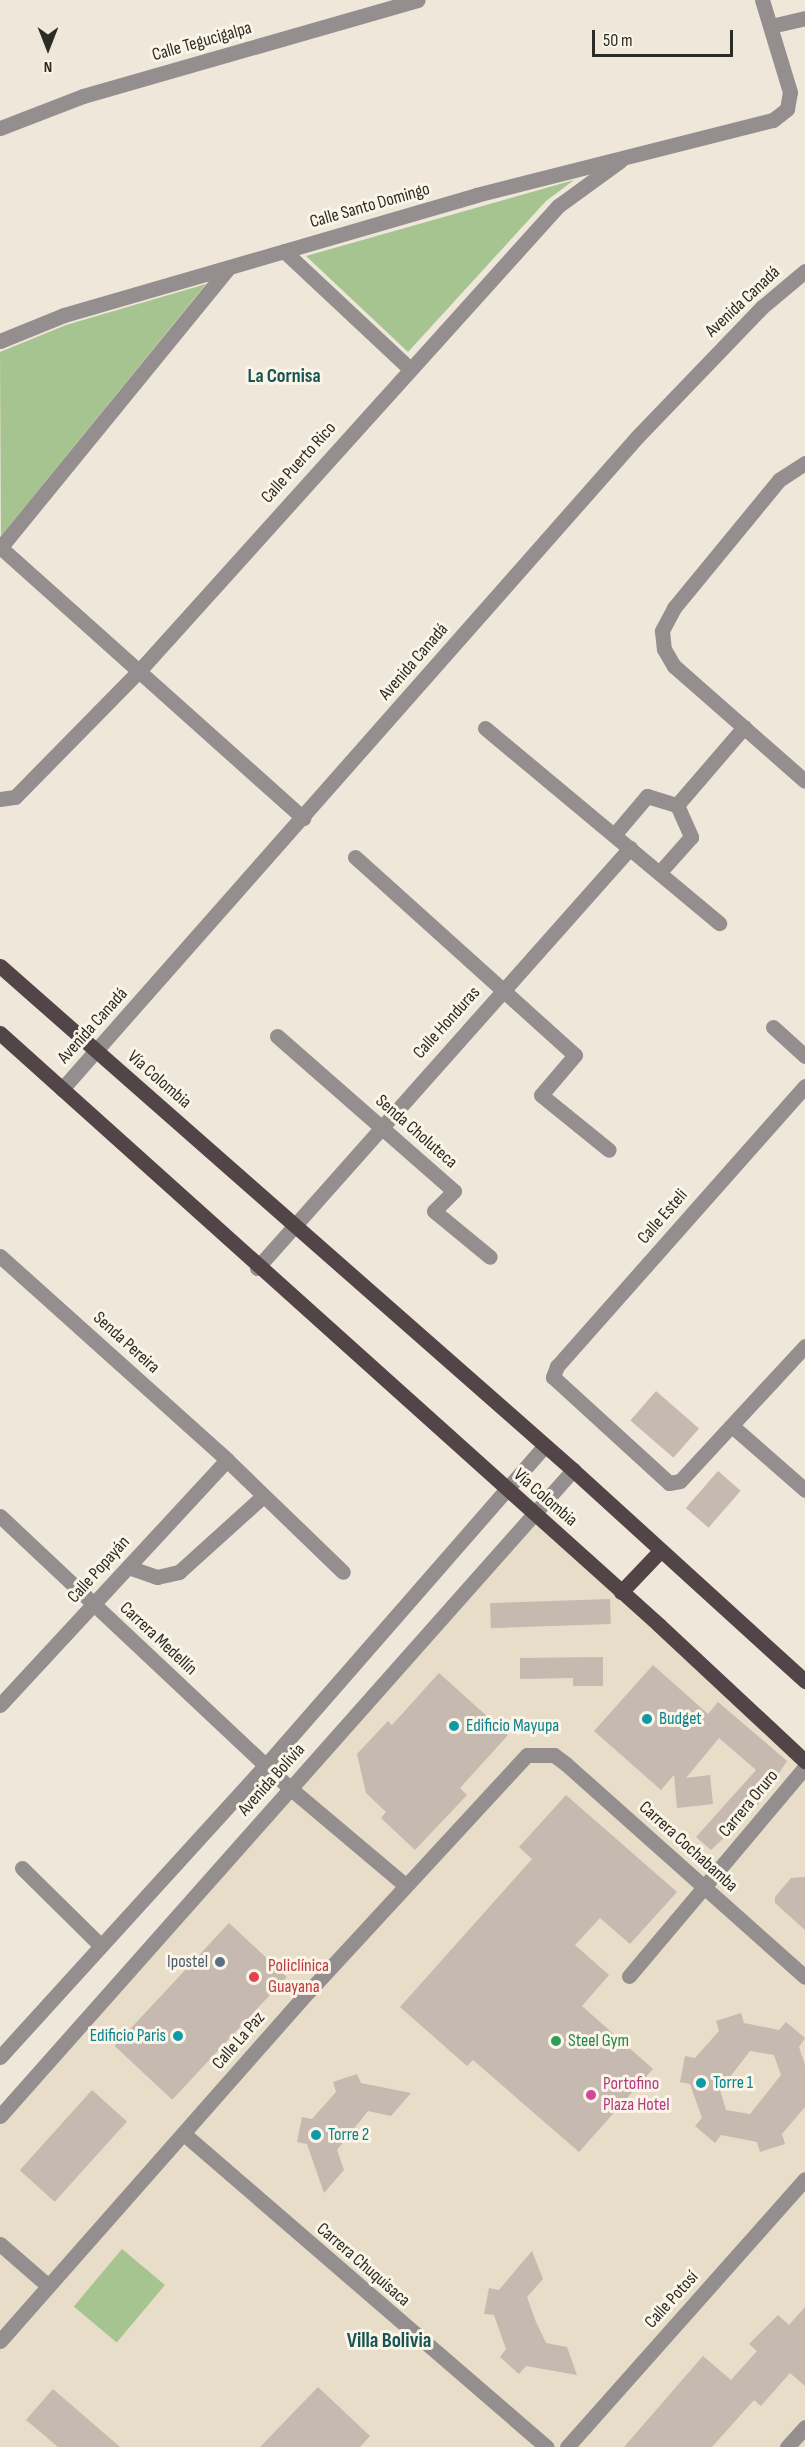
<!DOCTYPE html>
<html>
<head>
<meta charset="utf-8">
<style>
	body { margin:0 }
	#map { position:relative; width:805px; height:2447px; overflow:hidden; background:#eee7da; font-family:"Sofia Sans Condensed",sans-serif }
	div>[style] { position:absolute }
	.built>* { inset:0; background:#e7ddc9 }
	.green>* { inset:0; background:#a6c48f; transform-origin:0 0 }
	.building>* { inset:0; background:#c6b9b0; transform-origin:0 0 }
	.minor>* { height:15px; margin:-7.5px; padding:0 7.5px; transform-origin:7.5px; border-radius:7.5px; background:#958e8f }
	.major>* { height:15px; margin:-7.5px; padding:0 7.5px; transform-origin:7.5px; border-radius:7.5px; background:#514547 }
	.dots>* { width:16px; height:16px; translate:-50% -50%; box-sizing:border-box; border:3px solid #fbf5e7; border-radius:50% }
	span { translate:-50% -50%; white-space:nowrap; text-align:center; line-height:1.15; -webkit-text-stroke:6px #fbf5e7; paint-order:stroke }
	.street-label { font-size:18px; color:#2d2b26 }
	.culture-label { font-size:18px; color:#0d838f }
	.left { translate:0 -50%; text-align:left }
	.right { translate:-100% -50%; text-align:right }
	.service-label { font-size:18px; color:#4e5e75 }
	.health-label { font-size:18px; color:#be3a42 }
	.leisure-label { font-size:18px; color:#27864d }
	.hotel-label { font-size:18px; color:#b23c85 }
	.neighbourhood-label { font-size:20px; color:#185455; font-weight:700 }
	.quarter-label { font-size:21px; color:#185455; font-weight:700 }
	.north { position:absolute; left:18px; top:18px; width:60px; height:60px; -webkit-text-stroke:4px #fbf5e7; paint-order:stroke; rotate:180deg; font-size:16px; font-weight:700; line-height:24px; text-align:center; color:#2d2b26 }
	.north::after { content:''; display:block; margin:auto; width:21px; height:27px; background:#2d2b26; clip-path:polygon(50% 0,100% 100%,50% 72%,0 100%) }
	.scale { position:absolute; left:592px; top:30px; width:141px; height:27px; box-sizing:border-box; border:3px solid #2d2b26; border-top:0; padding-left:8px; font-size:18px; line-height:21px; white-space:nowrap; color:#2d2b26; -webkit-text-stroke:4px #fbf5e7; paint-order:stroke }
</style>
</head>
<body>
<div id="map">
	<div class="built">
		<div style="clip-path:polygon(536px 1514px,805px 1761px,805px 2447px,0 2447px,0 2116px)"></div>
	</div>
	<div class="green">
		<div style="clip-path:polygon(574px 180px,546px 201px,408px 352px,306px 256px)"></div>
		<div style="clip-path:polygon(206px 284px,1px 536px,0 352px,66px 325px)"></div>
		<div style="left:122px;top:2249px;width:56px;height:75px;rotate:40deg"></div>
	</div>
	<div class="building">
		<div style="left:656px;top:1391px;width:57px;height:39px;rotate:41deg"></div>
		<div style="left:718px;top:1471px;width:30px;height:49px;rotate:41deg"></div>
		<div style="left:610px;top:1599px;width:25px;height:120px;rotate:88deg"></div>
		<div style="clip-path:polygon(603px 1657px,603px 1686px,573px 1686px,573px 1678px,520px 1679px,520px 1658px)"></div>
		<div style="clip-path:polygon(653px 1665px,708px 1714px,718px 1702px,787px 1761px,757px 1806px,711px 1850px,696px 1837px,756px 1770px,719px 1738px,686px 1778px,710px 1775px,713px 1804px,677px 1808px,674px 1775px,661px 1790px,594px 1731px)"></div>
		<div style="clip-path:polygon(439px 1673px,508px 1735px,460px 1788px,467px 1795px,415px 1850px,381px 1818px,386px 1812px,366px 1793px,357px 1754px,388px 1721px,392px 1725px)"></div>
		<div style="clip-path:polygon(566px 1795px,677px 1892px,630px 1944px,600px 1918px,575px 1945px,609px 1975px,582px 2006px,653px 2069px,579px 2152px,473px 2060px,467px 2066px,400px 2007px,532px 1859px,519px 1847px)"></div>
		<div style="clip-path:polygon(805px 1877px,805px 1930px,775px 1903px,775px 1897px,791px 1878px)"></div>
		<div style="left:229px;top:1923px;width:79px;height:168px;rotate:43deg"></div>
		<div style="clip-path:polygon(evenodd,741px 2013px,744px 2023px,779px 2030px,786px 2022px,805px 2038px,799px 2047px,805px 2065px,805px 2107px,782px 2134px,785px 2144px,760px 2152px,757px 2142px,721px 2135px,715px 2143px,695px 2126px,702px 2118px,690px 2084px,680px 2082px,685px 2056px,695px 2058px,719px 2031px,716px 2021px,741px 2013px,750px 2051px,774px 2055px,781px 2075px,750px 2114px,726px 2110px,720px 2090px,750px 2051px)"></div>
		<div style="clip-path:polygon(357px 2074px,361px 2083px,411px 2093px,391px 2116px,368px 2111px,337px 2150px,344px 2170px,324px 2193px,307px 2144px,297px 2142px,302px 2117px,312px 2119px,336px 2092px,333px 2082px)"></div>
		<div style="left:92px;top:2090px;width:47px;height:108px;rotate:42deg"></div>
		<div style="clip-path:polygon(532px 2251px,543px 2279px,527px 2297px,536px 2322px,546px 2343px,567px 2347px,577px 2375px,526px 2366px,519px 2374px,500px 2357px,506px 2349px,494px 2315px,484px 2314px,489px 2288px,499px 2290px)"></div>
		<div style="clip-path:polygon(805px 2307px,805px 2386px,790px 2373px,761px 2406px,754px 2400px,712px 2447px,624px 2447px,703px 2356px,731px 2380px,757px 2351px,749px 2344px,778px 2315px,789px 2325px)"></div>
		<div style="clip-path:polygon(318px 2387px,370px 2436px,360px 2447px,260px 2447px)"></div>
		<div style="clip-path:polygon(53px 2389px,120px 2447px,58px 2447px,26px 2420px)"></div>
	</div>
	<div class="minor">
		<div style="left:771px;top:26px;width:35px;rotate:-13deg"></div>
		<div style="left:0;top:128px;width:89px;rotate:-21.1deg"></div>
		<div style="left:83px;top:96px;width:348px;rotate:-16deg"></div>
		<div style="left:284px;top:251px;width:173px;rotate:43.1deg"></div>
		<div style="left:0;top:341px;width:69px;rotate:-22.1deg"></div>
		<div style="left:64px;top:315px;width:429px;rotate:-16.2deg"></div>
		<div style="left:476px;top:195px;width:306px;rotate:-14.2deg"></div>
		<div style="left:773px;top:120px;width:18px;rotate:-38deg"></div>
		<div style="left:787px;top:109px;width:17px;rotate:-80deg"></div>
		<div style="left:790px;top:92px;width:96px;rotate:-106.9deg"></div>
		<div style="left:805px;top:463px;width:31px;rotate:147deg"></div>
		<div style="left:779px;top:480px;width:166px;rotate:129.4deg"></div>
		<div style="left:674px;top:608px;width:26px;rotate:118deg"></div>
		<div style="left:662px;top:631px;width:18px;rotate:84deg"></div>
		<div style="left:664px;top:649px;width:20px;rotate:60deg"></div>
		<div style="left:674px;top:666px;width:174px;rotate:41.3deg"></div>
		<div style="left:0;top:547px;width:407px;rotate:41.8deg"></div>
		<div style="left:0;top:548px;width:361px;rotate:-50.8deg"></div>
		<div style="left:485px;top:728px;width:305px;rotate:39.8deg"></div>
		<div style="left:0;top:799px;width:15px;rotate:-8deg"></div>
		<div style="left:15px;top:797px;width:177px;rotate:-45.5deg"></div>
		<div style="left:139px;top:671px;width:626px;rotate:-47.98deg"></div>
		<div style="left:558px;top:206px;width:77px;rotate:-36deg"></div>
		<div style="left:677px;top:805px;width:103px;rotate:-49.3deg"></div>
		<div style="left:614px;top:835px;width:51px;rotate:-49.8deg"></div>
		<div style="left:647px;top:796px;width:31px;rotate:17deg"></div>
		<div style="left:677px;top:805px;width:35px;rotate:66deg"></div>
		<div style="left:691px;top:837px;width:48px;rotate:131.6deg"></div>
		<div style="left:355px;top:857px;width:296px;rotate:42deg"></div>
		<div style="left:575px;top:1055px;width:52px;rotate:130.4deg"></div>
		<div style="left:541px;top:1095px;width:87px;rotate:39deg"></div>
		<div style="left:773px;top:1027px;width:43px;rotate:42.2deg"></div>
		<div style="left:277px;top:1036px;width:235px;rotate:41.2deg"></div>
		<div style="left:454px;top:1191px;width:28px;rotate:135deg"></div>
		<div style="left:434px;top:1211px;width:72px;rotate:39.4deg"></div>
		<div style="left:805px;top:1086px;width:374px;rotate:131.5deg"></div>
		<div style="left:557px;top:1366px;width:12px;rotate:110deg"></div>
		<div style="left:553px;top:1377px;width:157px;rotate:42.4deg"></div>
		<div style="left:669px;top:1483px;width:11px;rotate:-10deg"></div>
		<div style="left:680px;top:1481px;width:184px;rotate:-47.2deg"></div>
		<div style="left:62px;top:1089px;width:869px;rotate:-48.59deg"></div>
		<div style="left:637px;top:437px;width:180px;rotate:-46.1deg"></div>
		<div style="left:762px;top:307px;width:56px;rotate:-39.9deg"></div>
		<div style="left:0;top:1256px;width:305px;rotate:41.9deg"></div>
		<div style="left:227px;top:1460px;width:161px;rotate:44deg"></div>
		<div style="left:257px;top:1268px;width:562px;rotate:-48.39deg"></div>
		<div style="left:732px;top:1426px;width:97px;rotate:41.2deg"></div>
		<div style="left:0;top:1516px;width:399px;rotate:43.2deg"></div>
		<div style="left:291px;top:1789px;width:149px;rotate:40.1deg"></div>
		<div style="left:128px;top:1567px;width:31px;rotate:19deg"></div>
		<div style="left:157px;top:1577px;width:23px;rotate:-13deg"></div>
		<div style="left:179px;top:1572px;width:112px;rotate:-42.1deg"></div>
		<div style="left:0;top:1705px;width:334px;rotate:-47.2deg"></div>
		<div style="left:22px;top:1868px;width:108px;rotate:44.6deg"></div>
		<div style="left:629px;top:1976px;width:273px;rotate:-49.9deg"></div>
		<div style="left:0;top:2057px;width:396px;rotate:-47.7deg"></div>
		<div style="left:267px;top:1764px;width:422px;rotate:-48.9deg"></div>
		<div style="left:0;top:2116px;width:864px;rotate:-48.43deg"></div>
		<div style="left:184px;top:2134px;width:479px;rotate:40.8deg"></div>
		<div style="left:0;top:2244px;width:61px;rotate:41deg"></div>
		<div style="left:0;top:2341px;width:467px;rotate:-48.6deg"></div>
		<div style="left:309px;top:1991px;width:321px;rotate:-47.3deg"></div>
		<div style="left:527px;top:1755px;width:27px"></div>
		<div style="left:554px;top:1755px;width:15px;rotate:37deg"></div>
		<div style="left:566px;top:1764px;width:320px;rotate:41.7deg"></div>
		<div style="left:567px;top:2447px;width:358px;rotate:-48.4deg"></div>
		<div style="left:787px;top:2447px;width:27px;rotate:-48deg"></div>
	</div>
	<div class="major">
		<div style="left:0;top:966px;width:763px;rotate:41.33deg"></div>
		<div style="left:573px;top:1470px;width:314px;rotate:42.3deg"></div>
		<div style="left:0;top:1033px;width:886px;rotate:41.93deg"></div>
		<div style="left:659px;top:1625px;width:200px;rotate:43deg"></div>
		<div style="left:621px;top:1592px;width:57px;rotate:-46.4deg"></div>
	</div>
	<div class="dots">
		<div style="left:647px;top:1719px;background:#0f9aa8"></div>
		<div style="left:454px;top:1726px;background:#0f9aa8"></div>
		<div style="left:220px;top:1962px;background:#5c6f8a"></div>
		<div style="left:254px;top:1977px;background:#e0444e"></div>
		<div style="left:178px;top:2036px;background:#0f9aa8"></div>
		<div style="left:556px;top:2041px;background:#2e9e5b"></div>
		<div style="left:701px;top:2083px;background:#0f9aa8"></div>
		<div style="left:591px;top:2095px;background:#d1479c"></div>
		<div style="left:316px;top:2135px;background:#0f9aa8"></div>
	</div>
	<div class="street-label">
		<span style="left:202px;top:42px;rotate:-16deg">Calle Tegucigalpa</span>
		<span style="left:370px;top:206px;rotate:-16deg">Calle Santo Domingo</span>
		<span style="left:743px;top:302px;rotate:-43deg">Avenida Canadá</span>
		<span style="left:299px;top:463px;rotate:-48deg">Calle Puerto Rico</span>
		<span style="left:414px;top:662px;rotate:-49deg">Avenida Canadá</span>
		<span style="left:447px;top:1023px;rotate:-48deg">Calle Honduras</span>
		<span style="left:93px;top:1026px;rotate:-48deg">Avenida Canadá</span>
		<span style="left:159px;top:1080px;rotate:41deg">Vía Colombia</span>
		<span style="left:416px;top:1132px;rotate:41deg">Senda Choluteca</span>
		<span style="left:663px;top:1217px;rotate:-49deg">Calle Esteli</span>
		<span style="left:126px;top:1343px;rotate:42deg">Senda Pereira</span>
		<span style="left:545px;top:1498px;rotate:41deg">Vía Colombia</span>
		<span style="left:99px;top:1570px;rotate:-48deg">Calle Popayán</span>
		<span style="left:158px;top:1639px;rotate:43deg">Carrera Medellín</span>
		<span style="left:272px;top:1780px;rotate:-48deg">Avenida Bolivia</span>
		<span style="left:749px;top:1804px;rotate:-50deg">Carrera Oruro</span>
		<span style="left:688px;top:1847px;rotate:42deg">Carrera Cochabamba</span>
		<span style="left:239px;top:2041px;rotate:-49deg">Calle La Paz</span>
		<span style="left:363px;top:2265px;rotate:41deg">Carrera Chuquisaca</span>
		<span style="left:672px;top:2300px;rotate:-48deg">Calle Potosí</span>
	</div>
	<div class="culture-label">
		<span class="left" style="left:659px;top:1719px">Budget</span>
		<span class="left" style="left:466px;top:1726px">Edificio Mayupa</span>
		<span class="right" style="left:166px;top:2036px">Edificio Paris</span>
		<span class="left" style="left:713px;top:2083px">Torre 1</span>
		<span class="left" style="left:328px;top:2135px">Torre 2</span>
	</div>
	<div class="service-label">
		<span class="right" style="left:208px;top:1962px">Ipostel</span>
	</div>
	<div class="health-label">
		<span class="left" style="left:268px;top:1977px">Policlínica<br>Guayana</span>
	</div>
	<div class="leisure-label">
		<span class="left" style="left:568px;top:2041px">Steel Gym</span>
	</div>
	<div class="hotel-label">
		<span class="left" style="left:603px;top:2095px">Portofino<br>Plaza Hotel</span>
	</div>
	<div class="neighbourhood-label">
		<span style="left:284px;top:376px">La Cornisa</span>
	</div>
	<div class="quarter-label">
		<span style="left:389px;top:2341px">Villa Bolivia</span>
	</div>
	<div class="north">N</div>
	<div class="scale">50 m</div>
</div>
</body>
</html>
